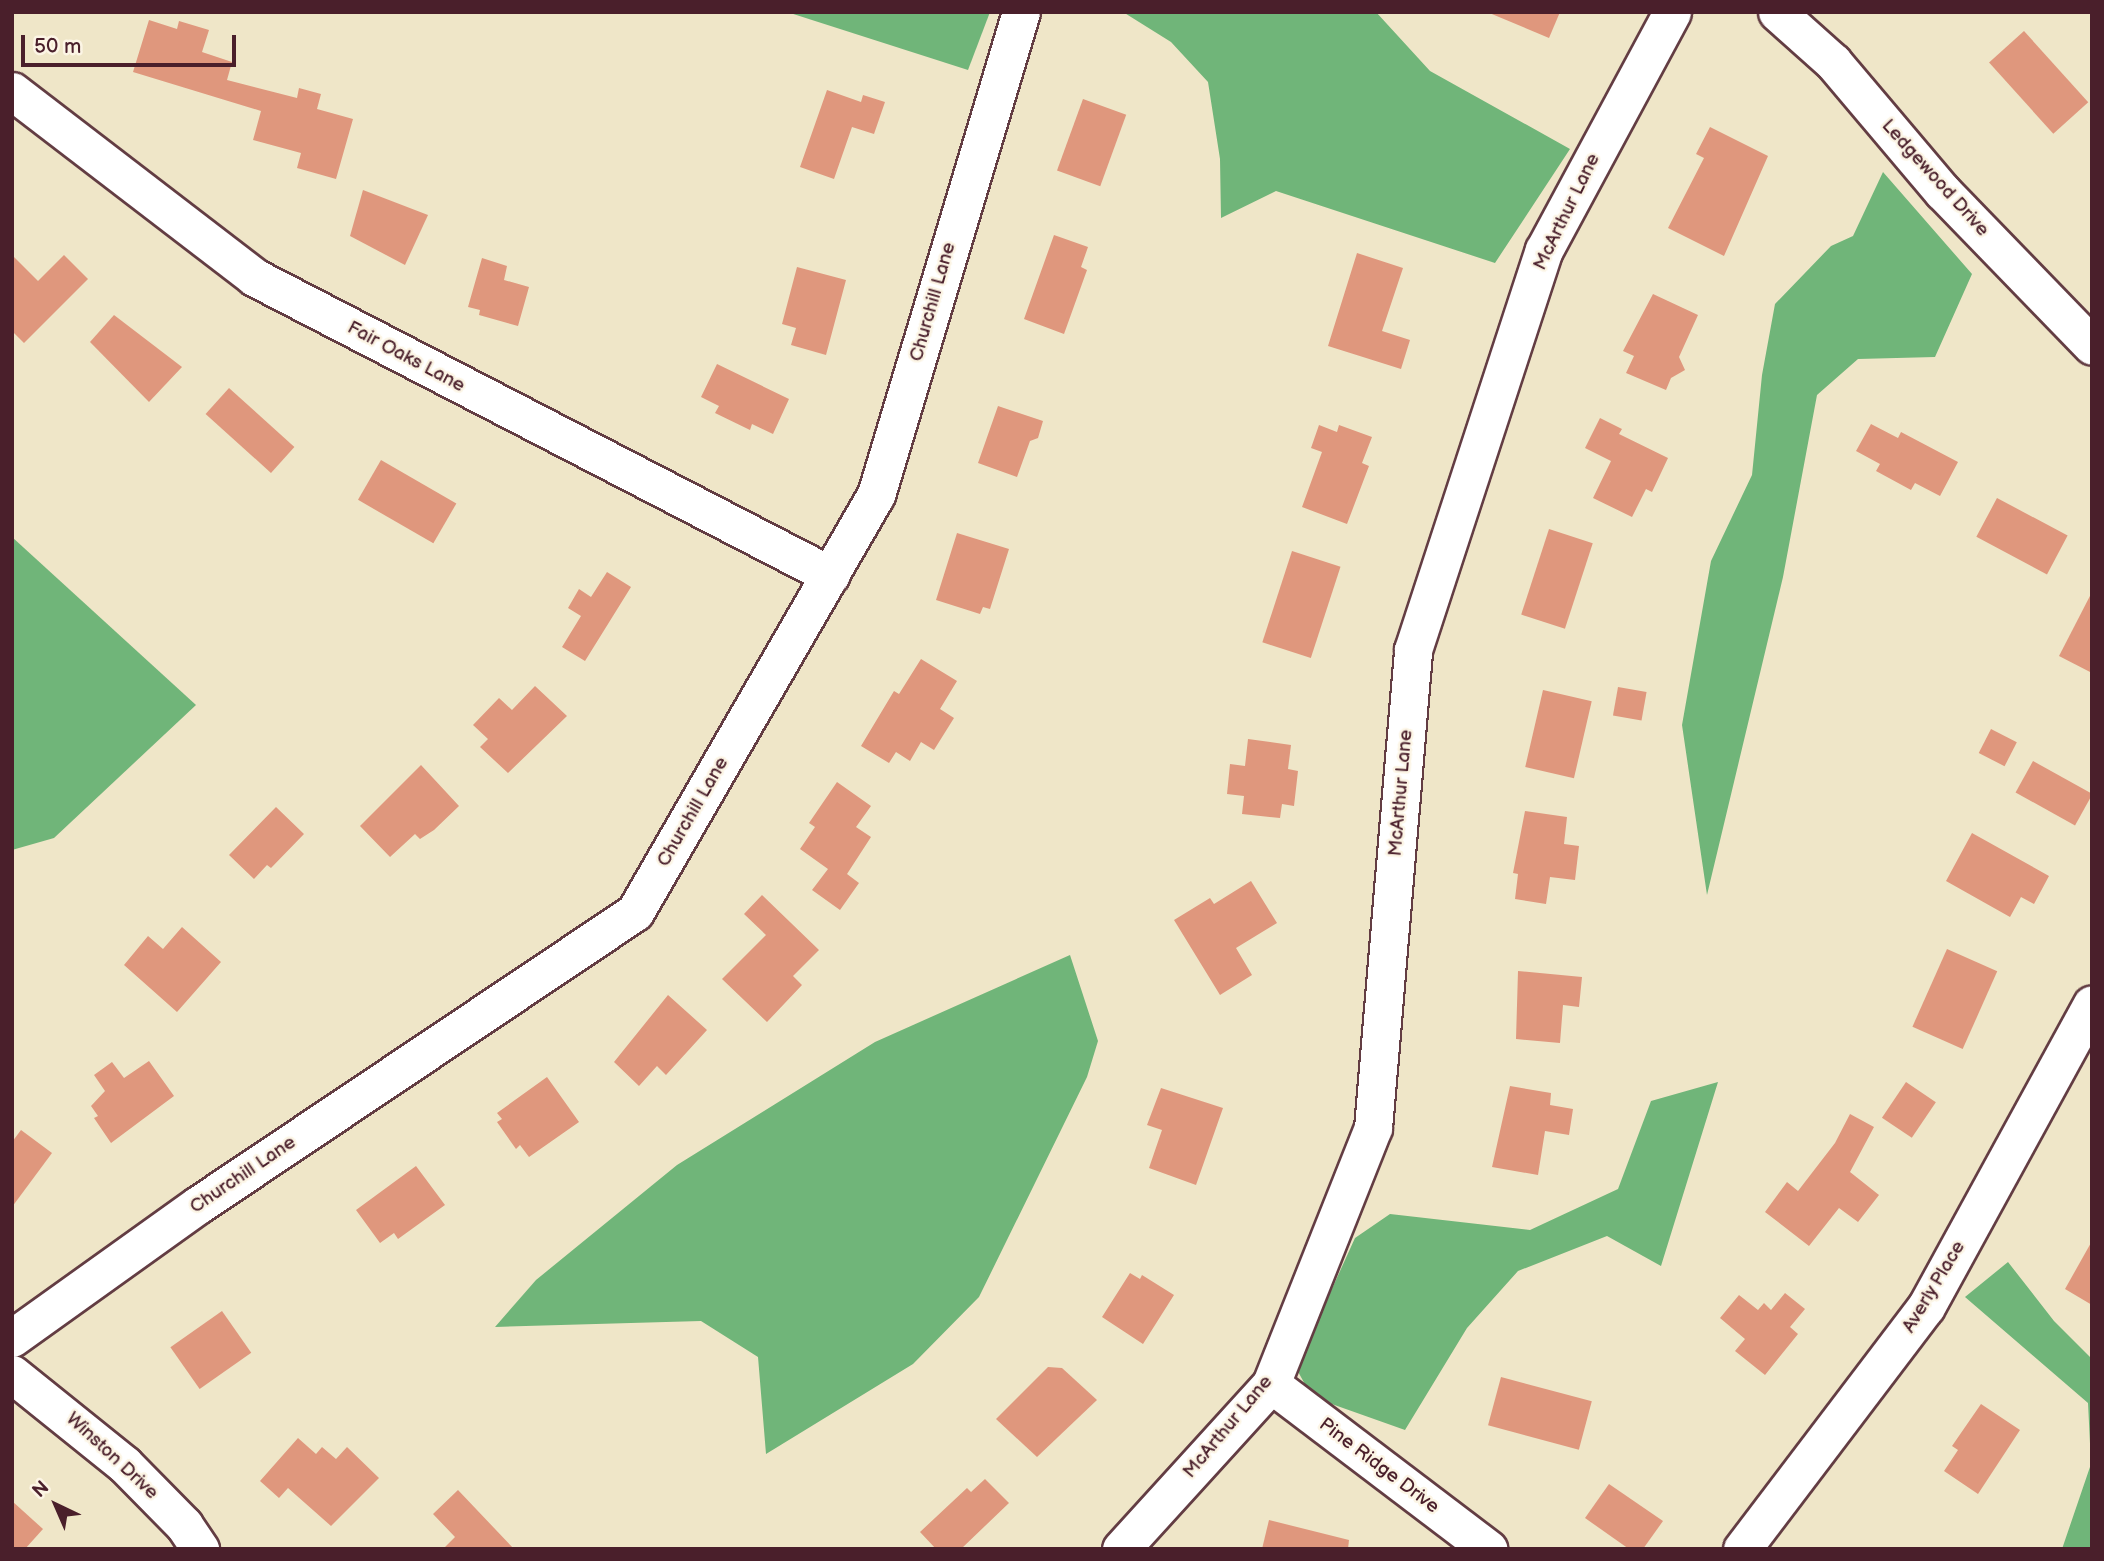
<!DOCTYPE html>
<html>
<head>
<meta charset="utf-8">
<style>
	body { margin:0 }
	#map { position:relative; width:2104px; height:1561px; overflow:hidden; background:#efe6c8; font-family:"Balsamiq Sans",sans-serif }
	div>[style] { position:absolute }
	.forest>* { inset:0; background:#70b579 }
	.building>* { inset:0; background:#df977d; transform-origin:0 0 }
	.roads { filter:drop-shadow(2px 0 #633d43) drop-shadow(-2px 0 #633d43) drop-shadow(0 2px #633d43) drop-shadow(0 -2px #633d43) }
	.minor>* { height:37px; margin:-18.5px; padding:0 18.5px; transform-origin:18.5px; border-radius:18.5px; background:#fff }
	span { translate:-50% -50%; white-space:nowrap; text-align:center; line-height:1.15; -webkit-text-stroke:5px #fcf5e5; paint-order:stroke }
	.street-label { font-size:19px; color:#4a1f2b }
	.frame { position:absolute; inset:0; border:14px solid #4a1f2b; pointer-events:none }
	.north { position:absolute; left:21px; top:1470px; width:70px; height:70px; -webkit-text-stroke:5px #fcf5e5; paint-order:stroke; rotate:316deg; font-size:19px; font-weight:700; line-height:28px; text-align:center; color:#4a1f2b }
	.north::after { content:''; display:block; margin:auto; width:24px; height:32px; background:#4a1f2b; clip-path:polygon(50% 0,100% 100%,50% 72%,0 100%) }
	.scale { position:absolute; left:21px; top:35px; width:215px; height:32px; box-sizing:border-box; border:4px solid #4a1f2b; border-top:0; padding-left:9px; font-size:21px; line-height:24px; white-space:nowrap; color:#4a1f2b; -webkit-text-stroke:5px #fcf5e5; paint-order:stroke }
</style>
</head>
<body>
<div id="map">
	<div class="forest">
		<div style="clip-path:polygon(787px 12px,990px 12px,968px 70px)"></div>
		<div style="clip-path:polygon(1123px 12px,1376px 12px,1430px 71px,1570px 149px,1495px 263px,1276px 191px,1221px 218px,1220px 159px,1208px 82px,1171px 42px)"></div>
		<div style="clip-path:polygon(1883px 172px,1972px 274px,1935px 357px,1858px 359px,1817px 395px,1783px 577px,1707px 895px,1682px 725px,1711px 561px,1752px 475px,1762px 375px,1775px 304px,1831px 246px,1853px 236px)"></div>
		<div style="clip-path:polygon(12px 537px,196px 705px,54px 838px,12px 850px)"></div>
		<div style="clip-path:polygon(1070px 955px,1098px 1041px,1087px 1077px,979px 1297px,913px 1364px,766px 1454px,758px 1357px,701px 1321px,495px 1327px,536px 1280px,677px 1165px,875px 1042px)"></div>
		<div style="clip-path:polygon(1718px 1082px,1661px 1266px,1607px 1236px,1518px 1271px,1467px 1328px,1405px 1430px,1312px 1397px,1296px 1368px,1355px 1238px,1390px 1214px,1530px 1230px,1618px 1189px,1651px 1101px)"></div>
		<div style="clip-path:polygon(2008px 1262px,2054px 1321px,2092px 1359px,2092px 1549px,2062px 1549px,2091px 1464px,2088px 1403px,1965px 1297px)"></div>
	</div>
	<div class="building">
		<div style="clip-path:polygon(1487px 12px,1560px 12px,1549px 38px)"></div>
		<div style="clip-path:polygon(149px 20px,177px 29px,179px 21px,209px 30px,202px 52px,232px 62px,227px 80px,297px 98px,299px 88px,321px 94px,317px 109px,353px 119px,336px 179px,297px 168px,301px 153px,253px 140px,261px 111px,133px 72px)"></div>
		<div style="left:2024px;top:31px;width:96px;height:47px;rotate:48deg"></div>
		<div style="clip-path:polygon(827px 90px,861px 102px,863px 95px,885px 102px,874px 134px,852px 127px,834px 179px,800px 167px)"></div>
		<div style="left:1083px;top:99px;width:46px;height:76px;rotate:20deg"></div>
		<div style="clip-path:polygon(1710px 127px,1768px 156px,1724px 256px,1668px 228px,1704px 158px,1696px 154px)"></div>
		<div style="clip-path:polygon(363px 190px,428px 215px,405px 265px,350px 236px)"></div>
		<div style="clip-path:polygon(1054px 235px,1088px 247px,1081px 267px,1087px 270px,1064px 334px,1024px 319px)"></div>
		<div style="clip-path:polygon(1357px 253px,1403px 268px,1382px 331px,1410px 340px,1401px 369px,1328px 346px)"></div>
		<div style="clip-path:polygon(12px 255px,38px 281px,64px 255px,88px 279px,24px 343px,12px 331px)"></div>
		<div style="clip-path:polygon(482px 258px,507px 266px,504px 280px,529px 287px,518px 326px,479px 315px,480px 310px,468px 307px)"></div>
		<div style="clip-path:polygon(797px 267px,846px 280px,826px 355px,791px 345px,796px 328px,782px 324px)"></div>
		<div style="clip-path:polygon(1653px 294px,1698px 315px,1679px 357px,1685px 370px,1671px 378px,1666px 390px,1626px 373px,1634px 356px,1623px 351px)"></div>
		<div style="clip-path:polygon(114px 315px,182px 367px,149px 402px,90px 342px)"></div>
		<div style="clip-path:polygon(717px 364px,789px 399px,773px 434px,752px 424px,750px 430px,715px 413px,719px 406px,701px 397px)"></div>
		<div style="left:229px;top:388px;width:88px;height:35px;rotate:42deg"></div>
		<div style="clip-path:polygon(998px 406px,1043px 421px,1038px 438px,1030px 441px,1017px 477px,978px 463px)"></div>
		<div style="clip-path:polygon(1600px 418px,1622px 429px,1619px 434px,1668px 458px,1652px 492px,1646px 489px,1632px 517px,1593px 498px,1611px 461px,1585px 448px)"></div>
		<div style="clip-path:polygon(1871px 424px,1898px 438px,1901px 432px,1958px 462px,1940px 496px,1915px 483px,1911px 490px,1876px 471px,1880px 464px,1856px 451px)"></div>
		<div style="clip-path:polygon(1319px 425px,1337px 432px,1339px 425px,1372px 437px,1362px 463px,1369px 466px,1347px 524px,1302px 507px,1322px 452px,1311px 448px)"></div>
		<div style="left:381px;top:460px;width:87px;height:46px;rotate:30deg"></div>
		<div style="left:1997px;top:498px;width:80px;height:44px;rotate:28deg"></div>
		<div style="left:1549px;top:529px;width:46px;height:90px;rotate:18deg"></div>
		<div style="clip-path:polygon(957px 533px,1009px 549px,990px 609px,983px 607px,980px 614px,936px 600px)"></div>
		<div style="left:1292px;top:551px;width:51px;height:96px;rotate:18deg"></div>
		<div style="clip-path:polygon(607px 572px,631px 587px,585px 661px,562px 647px,581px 616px,568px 608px,579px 589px,591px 597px)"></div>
		<div style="clip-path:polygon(2092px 592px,2092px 673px,2059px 656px)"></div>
		<div style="clip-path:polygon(921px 659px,957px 681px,940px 709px,954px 718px,934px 750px,921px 742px,910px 761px,896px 752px,889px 763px,861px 746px,894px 691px,899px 694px)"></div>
		<div style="clip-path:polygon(535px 686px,567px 716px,508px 773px,480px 747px,488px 739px,473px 725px,499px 698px,512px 710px)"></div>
		<div style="left:1618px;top:687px;width:29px;height:29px;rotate:10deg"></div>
		<div style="left:1543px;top:690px;width:50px;height:79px;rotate:13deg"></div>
		<div style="left:1991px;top:729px;width:29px;height:27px;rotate:27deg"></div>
		<div style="clip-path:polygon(1248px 739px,1291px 745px,1288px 769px,1298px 771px,1294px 806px,1282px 804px,1280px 818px,1242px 814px,1244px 796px,1227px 794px,1230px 764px,1245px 766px)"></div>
		<div style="left:2033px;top:761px;width:68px;height:36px;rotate:29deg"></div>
		<div style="clip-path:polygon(421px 765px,459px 806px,434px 830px,420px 839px,415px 834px,390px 857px,360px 826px)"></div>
		<div style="clip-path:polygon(837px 782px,871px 806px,856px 827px,871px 837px,847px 874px,859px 883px,840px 910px,812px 890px,828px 869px,800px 849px,815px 827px,809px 823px)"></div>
		<div style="clip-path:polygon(276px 807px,304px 834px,271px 868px,267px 865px,254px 879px,229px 855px)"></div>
		<div style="clip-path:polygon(1525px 811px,1567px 817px,1564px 844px,1579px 846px,1575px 880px,1550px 877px,1546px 904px,1515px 899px,1518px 874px,1513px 873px)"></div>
		<div style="clip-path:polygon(1972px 833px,2049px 876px,2034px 904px,2021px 897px,2010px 917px,1946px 881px)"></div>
		<div style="clip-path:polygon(1251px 881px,1277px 923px,1236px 948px,1252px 975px,1220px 995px,1174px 920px,1210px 898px,1214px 904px)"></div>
		<div style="clip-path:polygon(762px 895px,819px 950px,793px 976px,802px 985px,767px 1022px,722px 979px,766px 935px,744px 914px)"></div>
		<div style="clip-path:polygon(182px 927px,221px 962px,177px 1012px,124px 965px,148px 936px,163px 949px)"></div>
		<div style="left:1947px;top:949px;width:55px;height:85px;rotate:24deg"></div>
		<div style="clip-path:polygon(1518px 971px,1582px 977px,1579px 1007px,1563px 1005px,1560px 1043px,1516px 1039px)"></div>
		<div style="clip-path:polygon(668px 995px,707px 1030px,666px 1075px,657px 1066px,639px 1086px,614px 1062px)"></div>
		<div style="clip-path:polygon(149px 1061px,174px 1096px,111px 1143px,94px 1118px,98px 1116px,91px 1106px,105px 1091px,94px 1075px,112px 1062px,124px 1078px)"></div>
		<div style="clip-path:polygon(547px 1077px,579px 1122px,529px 1157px,520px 1145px,516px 1149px,497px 1122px,502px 1119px,497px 1113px)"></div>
		<div style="left:1906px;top:1082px;width:36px;height:43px;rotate:34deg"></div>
		<div style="clip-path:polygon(1510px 1086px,1551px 1093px,1550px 1105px,1573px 1109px,1569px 1135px,1545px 1131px,1538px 1175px,1492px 1167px)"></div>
		<div style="clip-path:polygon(1161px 1088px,1223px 1108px,1196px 1185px,1149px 1168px,1162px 1130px,1147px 1125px)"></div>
		<div style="clip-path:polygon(1850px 1114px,1874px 1127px,1850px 1172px,1879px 1195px,1858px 1222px,1839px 1208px,1809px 1246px,1765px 1212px,1787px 1182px,1798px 1191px,1835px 1143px)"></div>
		<div style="clip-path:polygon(21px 1130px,52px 1153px,12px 1207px,12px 1142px)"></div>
		<div style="clip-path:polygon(416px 1166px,445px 1205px,398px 1239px,394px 1233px,380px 1243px,356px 1210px)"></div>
		<div style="clip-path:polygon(2092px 1241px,2092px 1305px,2065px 1289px)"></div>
		<div style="clip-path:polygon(1130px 1273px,1140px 1279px,1142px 1275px,1174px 1295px,1143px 1344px,1102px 1317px)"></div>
		<div style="clip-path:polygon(1785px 1293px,1805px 1309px,1790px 1327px,1798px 1334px,1765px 1375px,1735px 1351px,1745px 1339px,1720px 1318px,1739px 1295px,1758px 1310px,1764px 1303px,1771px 1310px)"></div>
		<div style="left:222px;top:1311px;width:51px;height:63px;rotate:55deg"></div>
		<div style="clip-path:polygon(1048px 1367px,1062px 1368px,1097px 1400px,1037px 1457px,996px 1419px)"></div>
		<div style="left:1501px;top:1377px;width:94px;height:50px;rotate:15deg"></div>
		<div style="clip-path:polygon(1981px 1404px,2020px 1430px,1978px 1494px,1944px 1471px,1958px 1450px,1952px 1446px)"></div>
		<div style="clip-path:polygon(298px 1438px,316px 1454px,322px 1447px,336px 1459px,347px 1447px,379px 1478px,331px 1526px,288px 1488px,279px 1498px,260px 1481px)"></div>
		<div style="clip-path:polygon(985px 1479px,1009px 1503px,961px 1549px,936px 1549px,920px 1532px,967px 1488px,971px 1492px)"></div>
		<div style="clip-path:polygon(1609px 1484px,1663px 1521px,1643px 1549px,1629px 1549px,1585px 1518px)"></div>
		<div style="clip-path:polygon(458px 1490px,514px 1549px,443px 1549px,455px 1537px,433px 1514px)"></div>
		<div style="clip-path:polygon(12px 1501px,43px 1529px,25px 1549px,12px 1549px)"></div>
		<div style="clip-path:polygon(1269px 1520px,1349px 1540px,1348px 1549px,1262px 1549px)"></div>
	</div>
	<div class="roads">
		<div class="minor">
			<div style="left:1777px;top:12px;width:75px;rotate:41.8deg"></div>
			<div style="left:1833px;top:62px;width:170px;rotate:49.8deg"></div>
			<div style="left:1943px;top:192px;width:214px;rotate:45.9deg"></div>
			<div style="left:12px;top:91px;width:305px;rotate:37.5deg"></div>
			<div style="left:254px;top:277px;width:649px;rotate:27.36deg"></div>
			<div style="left:12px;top:1338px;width:229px;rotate:-35.6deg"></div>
			<div style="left:198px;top:1205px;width:526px;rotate:-33.84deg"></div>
			<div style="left:635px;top:912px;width:482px;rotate:-60deg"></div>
			<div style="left:876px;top:495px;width:504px;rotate:-73.29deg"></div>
			<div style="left:12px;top:1374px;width:144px;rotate:38.8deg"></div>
			<div style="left:124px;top:1464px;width:86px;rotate:45.5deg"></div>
			<div style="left:184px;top:1525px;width:29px;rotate:56deg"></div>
			<div style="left:1271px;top:1384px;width:273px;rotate:37.2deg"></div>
			<div style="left:1121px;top:1549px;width:223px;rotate:-47.7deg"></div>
			<div style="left:1271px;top:1384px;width:276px;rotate:-68.3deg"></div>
			<div style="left:1373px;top:1128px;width:480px;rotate:-85.2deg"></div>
			<div style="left:1413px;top:650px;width:421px;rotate:-71.9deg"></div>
			<div style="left:1544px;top:250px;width:270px;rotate:-61.7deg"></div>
			<div style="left:1742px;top:1549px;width:304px;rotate:-52.8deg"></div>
			<div style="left:1926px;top:1307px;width:345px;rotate:-61.3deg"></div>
		</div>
	</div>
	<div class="street-label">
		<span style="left:1935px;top:178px;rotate:48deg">Ledgewood Drive</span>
		<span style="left:1567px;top:212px;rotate:-64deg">McArthur Lane</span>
		<span style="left:933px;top:302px;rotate:-74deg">Churchill Lane</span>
		<span style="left:406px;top:357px;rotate:28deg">Fair Oaks Lane</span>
		<span style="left:1401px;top:793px;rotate:-85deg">McArthur Lane</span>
		<span style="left:693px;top:812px;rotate:-60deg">Churchill Lane</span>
		<span style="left:243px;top:1175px;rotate:-34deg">Churchill Lane</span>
		<span style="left:1934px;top:1287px;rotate:-59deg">Averly Place</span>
		<span style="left:1228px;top:1427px;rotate:-50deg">McArthur Lane</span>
		<span style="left:112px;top:1456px;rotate:43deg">Winston Drive</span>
		<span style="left:1379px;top:1466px;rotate:37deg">Pine Ridge Drive</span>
	</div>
	<div class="frame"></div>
	<div class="north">N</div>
	<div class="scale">50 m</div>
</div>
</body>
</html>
